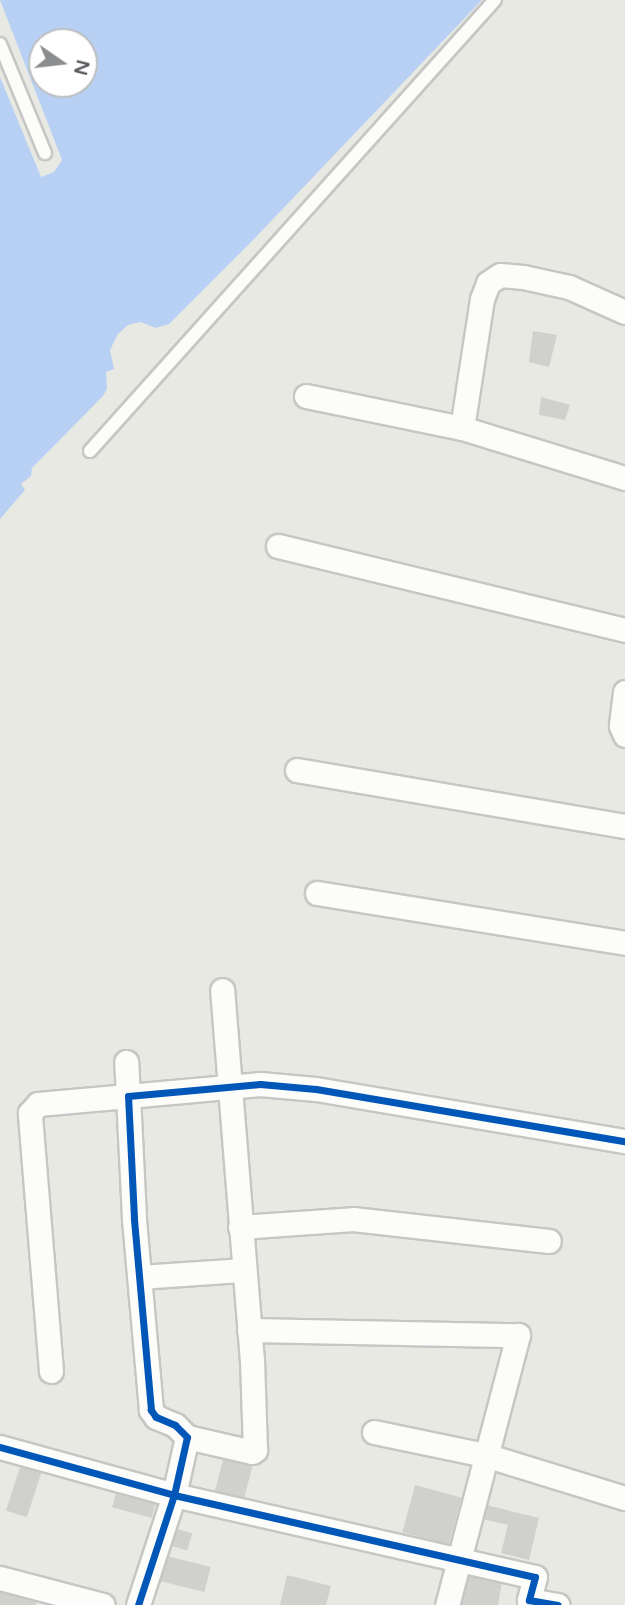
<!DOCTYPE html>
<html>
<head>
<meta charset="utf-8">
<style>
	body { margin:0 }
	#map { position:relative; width:625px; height:1605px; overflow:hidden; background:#e9e9e4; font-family:"Varela Round",sans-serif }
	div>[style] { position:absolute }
	.water>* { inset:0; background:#b7d0f4 }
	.building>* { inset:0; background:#d0d0cd; transform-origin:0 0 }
	.roads { filter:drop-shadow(2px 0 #c6c6c4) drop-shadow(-2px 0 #c6c6c4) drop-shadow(0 2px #c6c6c4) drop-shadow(0 -2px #c6c6c4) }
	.service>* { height:12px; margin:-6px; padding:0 6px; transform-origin:6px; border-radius:6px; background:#fcfcfb }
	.minor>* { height:23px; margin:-11.5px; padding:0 11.5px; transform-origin:11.5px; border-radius:11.5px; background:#fcfcfb }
	.cycleway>* { height:7px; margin:-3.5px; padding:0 3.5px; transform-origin:3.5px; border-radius:3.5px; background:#0057b8 }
	span { translate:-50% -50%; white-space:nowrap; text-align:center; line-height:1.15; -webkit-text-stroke:6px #fff; paint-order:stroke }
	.north { position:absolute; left:28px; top:28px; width:70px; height:70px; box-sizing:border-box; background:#fff; border:2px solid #bdbec0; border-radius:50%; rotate:104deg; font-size:19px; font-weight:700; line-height:28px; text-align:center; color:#5a5c61 }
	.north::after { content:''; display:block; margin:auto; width:24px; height:32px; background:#8c8d8f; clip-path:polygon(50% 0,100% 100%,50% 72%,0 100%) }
</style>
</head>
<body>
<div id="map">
	<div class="water">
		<div style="clip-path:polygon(evenodd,0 0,482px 0,252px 241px,169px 324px,156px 328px,140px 322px,128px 325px,118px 334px,110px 350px,114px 369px,106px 372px,107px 389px,103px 396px,32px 468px,31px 476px,21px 484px,25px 490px,0 519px,0 77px,41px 177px,54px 172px,62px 160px,0 0,84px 42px,84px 84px,42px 84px,42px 42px,84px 42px)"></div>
	</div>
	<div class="building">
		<div style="clip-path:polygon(533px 331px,557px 335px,549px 367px,529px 362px)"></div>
		<div style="clip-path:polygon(541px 397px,570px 405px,565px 420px,539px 415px)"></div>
		<div style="left:225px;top:1453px;width:30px;height:39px;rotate:15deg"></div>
		<div style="left:22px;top:1461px;width:22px;height:52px;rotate:18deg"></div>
		<div style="left:415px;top:1485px;width:48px;height:49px;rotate:15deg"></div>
		<div style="left:117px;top:1489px;width:41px;height:19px;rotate:15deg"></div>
		<div style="clip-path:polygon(478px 1503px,539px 1518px,529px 1560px,501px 1553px,508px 1525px,474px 1517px)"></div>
		<div style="left:174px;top:1528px;width:19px;height:18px;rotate:16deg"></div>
		<div style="left:167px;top:1556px;width:45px;height:26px;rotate:14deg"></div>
		<div style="clip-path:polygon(463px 1568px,503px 1576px,498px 1605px,456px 1605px)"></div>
		<div style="clip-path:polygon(287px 1575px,331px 1586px,326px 1605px,280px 1605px)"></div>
		<div style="clip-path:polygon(0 1592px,37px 1602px,36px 1605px,0 1605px)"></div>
	</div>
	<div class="roads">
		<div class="service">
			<div style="left:0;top:44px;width:118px;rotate:67.6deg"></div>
			<div style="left:90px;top:451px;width:606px;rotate:-48.08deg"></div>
		</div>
		<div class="minor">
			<div style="left:306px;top:396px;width:159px;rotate:11.6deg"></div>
			<div style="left:462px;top:428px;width:170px;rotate:17.1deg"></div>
			<div style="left:462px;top:428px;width:131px;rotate:-81.2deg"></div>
			<div style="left:482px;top:299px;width:17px;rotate:-69deg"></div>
			<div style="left:488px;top:283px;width:14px;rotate:-34deg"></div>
			<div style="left:500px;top:275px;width:23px;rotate:5deg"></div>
			<div style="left:523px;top:277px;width:47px;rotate:12.3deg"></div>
			<div style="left:569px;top:287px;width:61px;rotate:24.1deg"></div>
			<div style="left:278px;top:546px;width:357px;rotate:13.6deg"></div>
			<div style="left:625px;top:692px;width:34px;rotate:97deg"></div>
			<div style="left:621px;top:726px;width:10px;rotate:66deg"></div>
			<div style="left:297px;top:770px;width:333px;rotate:9.7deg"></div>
			<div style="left:317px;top:893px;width:312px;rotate:9.2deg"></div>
			<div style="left:240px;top:1227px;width:113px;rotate:-4deg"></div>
			<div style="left:353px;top:1219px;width:197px;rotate:6.4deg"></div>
			<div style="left:140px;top:1277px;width:104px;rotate:-3.9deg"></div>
			<div style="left:249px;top:1330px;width:269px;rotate:1.1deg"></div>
			<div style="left:518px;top:1335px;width:279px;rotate:104.7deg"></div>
			<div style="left:51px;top:1371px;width:259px;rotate:-94.7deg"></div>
			<div style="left:30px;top:1113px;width:12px;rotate:-48deg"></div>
			<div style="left:38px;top:1104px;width:90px;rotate:-5.1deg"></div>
			<div style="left:128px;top:1096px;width:34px;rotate:-93deg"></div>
			<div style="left:374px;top:1432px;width:113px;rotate:11.7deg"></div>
			<div style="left:485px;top:1455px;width:146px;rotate:17.1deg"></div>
			<div style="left:187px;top:1437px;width:67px;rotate:13deg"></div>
			<div style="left:252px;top:1452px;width:4px;rotate:-34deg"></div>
			<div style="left:255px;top:1450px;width:89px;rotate:-91.9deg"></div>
			<div style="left:252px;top:1361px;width:372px;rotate:-94.6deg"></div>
			<div style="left:0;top:1447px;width:180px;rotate:15.4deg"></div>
			<div style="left:174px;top:1495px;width:370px;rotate:12.8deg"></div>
			<div style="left:535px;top:1577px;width:24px;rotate:105deg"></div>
			<div style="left:529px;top:1600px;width:29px;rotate:10deg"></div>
			<div style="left:0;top:1578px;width:106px;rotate:14.7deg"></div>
			<div style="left:138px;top:1605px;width:116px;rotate:-71.9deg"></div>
			<div style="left:174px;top:1495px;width:59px;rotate:-77.4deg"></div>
			<div style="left:187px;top:1437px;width:17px;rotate:-135deg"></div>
			<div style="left:175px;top:1425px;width:21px;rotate:-157deg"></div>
			<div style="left:156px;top:1417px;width:9px;rotate:-126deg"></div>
			<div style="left:151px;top:1410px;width:193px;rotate:-95.1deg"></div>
			<div style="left:134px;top:1218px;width:122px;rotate:-92.8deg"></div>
			<div style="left:128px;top:1096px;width:133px;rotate:-5.2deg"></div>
			<div style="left:260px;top:1084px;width:56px;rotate:5.1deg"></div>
			<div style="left:316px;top:1089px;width:313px;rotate:9.6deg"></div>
		</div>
	</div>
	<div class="cycleway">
		<div style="left:0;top:1447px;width:180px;rotate:15.4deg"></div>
		<div style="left:174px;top:1495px;width:370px;rotate:12.8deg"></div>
		<div style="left:535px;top:1577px;width:24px;rotate:105deg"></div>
		<div style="left:529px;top:1600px;width:29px;rotate:10deg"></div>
		<div style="left:138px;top:1605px;width:116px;rotate:-71.9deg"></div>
		<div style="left:174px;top:1495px;width:59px;rotate:-77.4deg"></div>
		<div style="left:187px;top:1437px;width:17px;rotate:-135deg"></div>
		<div style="left:175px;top:1425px;width:21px;rotate:-157deg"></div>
		<div style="left:156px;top:1417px;width:9px;rotate:-126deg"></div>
		<div style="left:151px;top:1410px;width:193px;rotate:-95.1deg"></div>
		<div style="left:134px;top:1218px;width:122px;rotate:-92.8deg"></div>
		<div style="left:128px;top:1096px;width:133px;rotate:-5.2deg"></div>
		<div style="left:260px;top:1084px;width:56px;rotate:5.1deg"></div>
		<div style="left:316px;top:1089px;width:313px;rotate:9.6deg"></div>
	</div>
	<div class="north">N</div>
</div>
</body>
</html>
